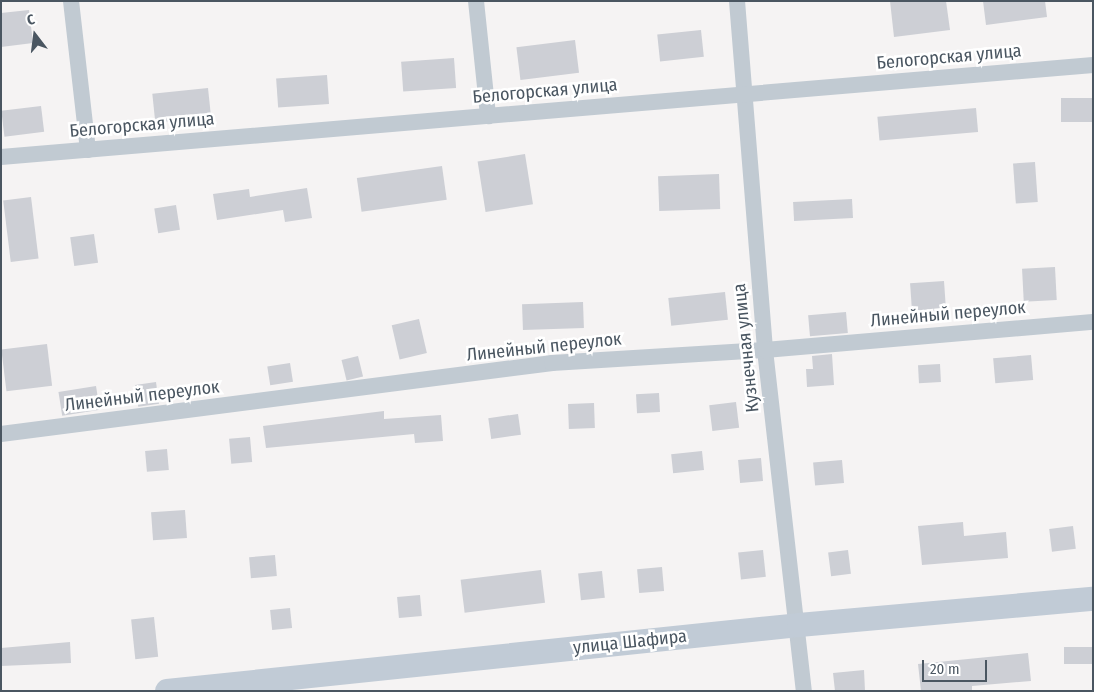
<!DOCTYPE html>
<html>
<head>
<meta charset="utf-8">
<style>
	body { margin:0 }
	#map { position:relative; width:1094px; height:692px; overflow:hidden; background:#f5f3f3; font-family:"Fira Sans Condensed",sans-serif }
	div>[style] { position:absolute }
	.building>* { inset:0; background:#cdcfd5; transform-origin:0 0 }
	.street>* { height:16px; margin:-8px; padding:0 8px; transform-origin:8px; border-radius:8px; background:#c1cad2 }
	.secondary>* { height:24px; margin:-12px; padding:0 12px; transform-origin:12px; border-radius:12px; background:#c1cbd6 }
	span { translate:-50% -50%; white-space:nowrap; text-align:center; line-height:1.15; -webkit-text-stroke:5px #fff; paint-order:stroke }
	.street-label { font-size:18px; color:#4a5661 }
	.frame { position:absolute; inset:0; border:2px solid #4a5661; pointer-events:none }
	.north { position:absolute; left:10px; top:10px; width:50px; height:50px; -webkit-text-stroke:4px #fff; paint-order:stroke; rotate:345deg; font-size:14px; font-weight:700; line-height:20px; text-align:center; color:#4a5661 }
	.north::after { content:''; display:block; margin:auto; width:18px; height:22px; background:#4a5661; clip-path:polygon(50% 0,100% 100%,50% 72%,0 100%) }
	.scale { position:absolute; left:922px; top:660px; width:65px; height:22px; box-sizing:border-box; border:2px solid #4a5661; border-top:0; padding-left:6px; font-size:15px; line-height:18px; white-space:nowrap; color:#4a5661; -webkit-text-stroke:4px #fff; paint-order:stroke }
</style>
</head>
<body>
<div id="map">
	<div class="building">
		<div style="clip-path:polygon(890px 1px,946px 1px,950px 30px,894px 37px)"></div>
		<div style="clip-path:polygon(983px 1px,1045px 1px,1047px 17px,986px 25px)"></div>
		<div style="clip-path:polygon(29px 10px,33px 43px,1px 47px,1px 13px)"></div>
		<div style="left:701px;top:30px;width:27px;height:44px;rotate:84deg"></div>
		<div style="left:575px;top:40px;width:33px;height:59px;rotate:83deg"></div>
		<div style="left:454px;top:58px;width:30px;height:53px;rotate:86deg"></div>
		<div style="left:327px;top:75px;width:29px;height:51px;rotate:86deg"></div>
		<div style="left:208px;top:88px;width:29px;height:56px;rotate:84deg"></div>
		<div style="left:1093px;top:98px;width:24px;height:32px;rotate:90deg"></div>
		<div style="left:41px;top:106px;width:26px;height:40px;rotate:83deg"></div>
		<div style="left:976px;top:108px;width:24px;height:99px;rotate:85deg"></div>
		<div style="left:525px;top:154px;width:51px;height:48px;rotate:81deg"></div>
		<div style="left:1035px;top:162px;width:40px;height:22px;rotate:86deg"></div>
		<div style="left:442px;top:166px;width:34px;height:86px;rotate:82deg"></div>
		<div style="left:719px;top:174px;width:35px;height:61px;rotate:88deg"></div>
		<div style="clip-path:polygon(307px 188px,312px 218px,285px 222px,283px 210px,217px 220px,213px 194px,249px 189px,250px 197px)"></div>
		<div style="left:31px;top:197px;width:62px;height:28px;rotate:83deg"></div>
		<div style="left:852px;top:199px;width:19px;height:59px;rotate:87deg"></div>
		<div style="left:176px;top:205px;width:25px;height:22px;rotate:81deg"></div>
		<div style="left:94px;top:234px;width:29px;height:24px;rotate:82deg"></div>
		<div style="left:1055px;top:267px;width:33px;height:33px;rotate:87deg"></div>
		<div style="left:944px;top:281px;width:29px;height:34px;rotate:86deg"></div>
		<div style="left:725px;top:292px;width:28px;height:57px;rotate:84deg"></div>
		<div style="left:583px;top:302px;width:26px;height:61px;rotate:88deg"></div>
		<div style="left:846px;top:312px;width:21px;height:38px;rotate:85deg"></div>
		<div style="left:419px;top:319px;width:35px;height:28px;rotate:77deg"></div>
		<div style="left:47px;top:344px;width:42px;height:46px;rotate:83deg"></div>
		<div style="clip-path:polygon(832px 354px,834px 385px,807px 387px,806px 369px,813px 369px,812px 356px)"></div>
		<div style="left:1031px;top:355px;width:25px;height:38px;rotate:85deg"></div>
		<div style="left:358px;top:356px;width:21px;height:17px;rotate:76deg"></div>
		<div style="left:290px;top:363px;width:19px;height:23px;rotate:81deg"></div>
		<div style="left:940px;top:364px;width:18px;height:22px;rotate:87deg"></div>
		<div style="left:156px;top:382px;width:22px;height:21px;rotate:82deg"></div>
		<div style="left:96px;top:386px;width:24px;height:38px;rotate:81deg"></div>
		<div style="left:659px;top:393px;width:19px;height:23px;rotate:87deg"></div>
		<div style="left:736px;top:402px;width:26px;height:27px;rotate:83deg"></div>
		<div style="left:594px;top:403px;width:25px;height:26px;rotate:88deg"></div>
		<div style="clip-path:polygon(384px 411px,384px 419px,441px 415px,443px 441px,415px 443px,414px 434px,266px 448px,263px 426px)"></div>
		<div style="left:518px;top:414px;width:21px;height:30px;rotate:82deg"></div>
		<div style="left:250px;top:437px;width:25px;height:21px;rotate:85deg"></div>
		<div style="left:167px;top:449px;width:21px;height:22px;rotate:85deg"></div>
		<div style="left:702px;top:451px;width:19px;height:31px;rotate:84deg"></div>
		<div style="left:761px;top:458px;width:23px;height:23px;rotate:85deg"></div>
		<div style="left:842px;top:460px;width:23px;height:29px;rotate:85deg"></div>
		<div style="left:185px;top:510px;width:28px;height:34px;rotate:86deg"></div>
		<div style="clip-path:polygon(963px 522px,964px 536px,1006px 532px,1008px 558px,922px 565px,918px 526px)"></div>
		<div style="left:1073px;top:526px;width:23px;height:24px;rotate:83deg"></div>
		<div style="left:763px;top:550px;width:27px;height:25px;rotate:84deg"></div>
		<div style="left:848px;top:550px;width:24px;height:20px;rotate:83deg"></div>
		<div style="left:275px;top:555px;width:21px;height:26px;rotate:85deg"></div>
		<div style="left:662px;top:567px;width:24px;height:25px;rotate:85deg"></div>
		<div style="left:541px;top:570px;width:33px;height:81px;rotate:83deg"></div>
		<div style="left:602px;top:571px;width:27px;height:24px;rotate:84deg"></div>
		<div style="left:420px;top:595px;width:21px;height:23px;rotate:85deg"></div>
		<div style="left:290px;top:608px;width:20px;height:20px;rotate:84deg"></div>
		<div style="left:154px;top:617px;width:40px;height:23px;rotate:84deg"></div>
		<div style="clip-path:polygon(70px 642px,71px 663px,1px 666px,1px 648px)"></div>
		<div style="left:1093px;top:647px;width:17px;height:29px;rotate:90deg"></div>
		<div style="clip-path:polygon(1028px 653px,1031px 681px,972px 686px,972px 691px,921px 691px,918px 664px)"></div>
		<div style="clip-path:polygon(864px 670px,865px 691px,835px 691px,833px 673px)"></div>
	</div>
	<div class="street">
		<div style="left:71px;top:1px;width:150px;rotate:83.5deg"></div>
		<div style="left:476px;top:1px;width:116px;rotate:84deg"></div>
		<div style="left:737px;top:1px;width:350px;rotate:85.4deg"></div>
		<div style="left:765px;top:350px;width:343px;rotate:83.5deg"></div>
		<div style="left:1px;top:157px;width:1096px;rotate:-4.82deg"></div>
		<div style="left:1px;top:434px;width:556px;rotate:-7.34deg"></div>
		<div style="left:552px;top:363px;width:213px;rotate:-3.5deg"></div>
		<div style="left:765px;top:350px;width:329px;rotate:-4.9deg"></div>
	</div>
	<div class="secondary">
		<div style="left:167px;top:691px;width:635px;rotate:-5.96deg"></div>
		<div style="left:799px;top:625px;width:295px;rotate:-5.1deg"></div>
	</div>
	<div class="street-label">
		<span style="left:949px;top:57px;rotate:-5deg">Белогорская улица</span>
		<span style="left:545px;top:91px;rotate:-5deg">Белогорская улица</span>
		<span style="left:142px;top:125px;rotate:-5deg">Белогорская улица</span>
		<span style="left:948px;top:314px;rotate:-5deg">Линейный переулок</span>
		<span style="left:544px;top:347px;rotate:-6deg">Линейный переулок</span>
		<span style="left:746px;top:348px;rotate:-96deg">Кузнечная улица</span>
		<span style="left:142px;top:396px;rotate:-7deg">Линейный переулок</span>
		<span style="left:630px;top:642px;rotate:-6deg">улица Шафира</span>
	</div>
	<div class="frame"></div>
	<div class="north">С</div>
	<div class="scale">20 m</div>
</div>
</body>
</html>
